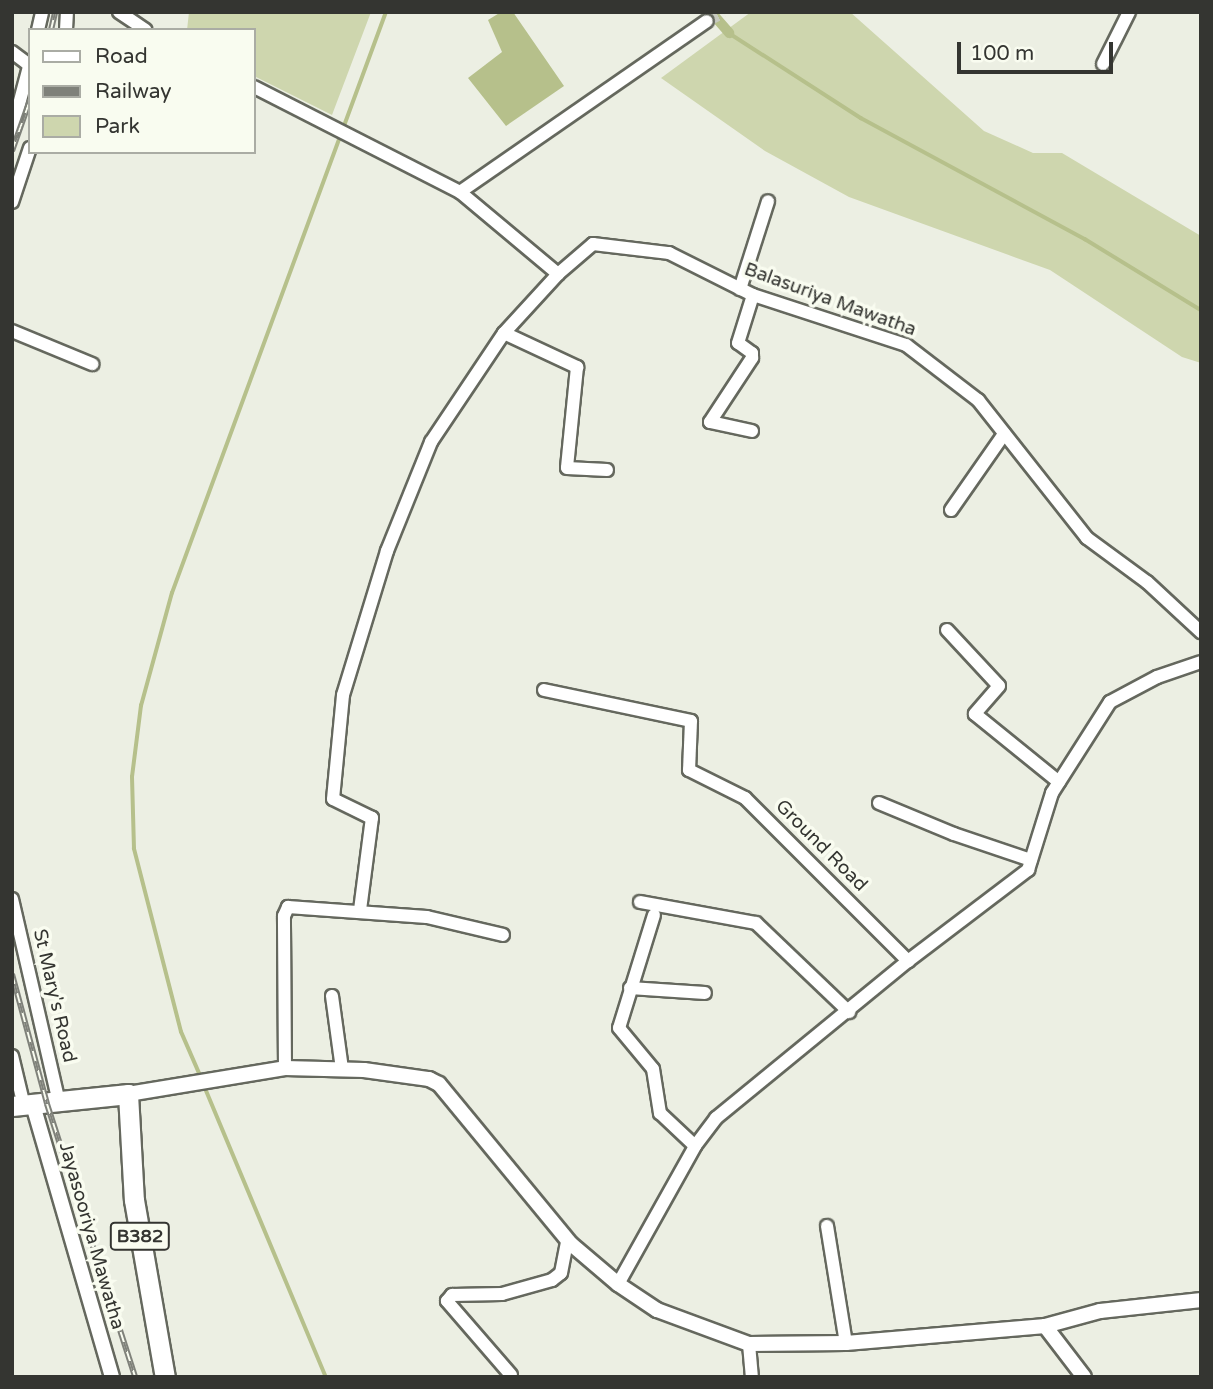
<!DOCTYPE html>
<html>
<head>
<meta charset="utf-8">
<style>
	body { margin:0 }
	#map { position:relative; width:1213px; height:1389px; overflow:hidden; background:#ecefe3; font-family:"Varela Round",sans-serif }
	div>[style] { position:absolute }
	.green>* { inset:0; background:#ced6ae }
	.water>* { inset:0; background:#b6c08b }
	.stream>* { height:3.5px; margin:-1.75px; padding:0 1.75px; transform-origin:1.75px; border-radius:1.75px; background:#b6c08b }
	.canal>* { height:10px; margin:-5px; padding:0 5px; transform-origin:5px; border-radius:5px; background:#b6c08b }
	.minor-tunnel>* { height:12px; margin-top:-6px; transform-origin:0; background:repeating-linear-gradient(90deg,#c7cabf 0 12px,transparent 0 18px) }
	.roads { filter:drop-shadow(2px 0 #65685e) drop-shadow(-2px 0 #65685e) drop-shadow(0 2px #65685e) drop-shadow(0 -2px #65685e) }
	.minor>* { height:12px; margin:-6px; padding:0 6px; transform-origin:6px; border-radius:6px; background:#fff }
	.tertiary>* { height:14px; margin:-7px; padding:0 7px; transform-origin:7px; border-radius:7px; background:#fff }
	.primary>* { height:19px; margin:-9.5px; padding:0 9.5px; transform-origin:9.5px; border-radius:9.5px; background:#fff }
	.rail>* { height:6px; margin-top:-3px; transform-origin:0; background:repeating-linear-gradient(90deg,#f9fcf0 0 10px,#7f817a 0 20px); box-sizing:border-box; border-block:2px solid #7f817a }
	span { translate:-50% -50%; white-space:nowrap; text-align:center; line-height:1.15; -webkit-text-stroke:7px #f9fcf0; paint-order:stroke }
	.shield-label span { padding:2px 5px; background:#f9fcf0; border:2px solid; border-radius:5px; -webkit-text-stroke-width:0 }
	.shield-label { font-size:18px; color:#343531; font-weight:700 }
	.street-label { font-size:19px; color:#343531 }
	.frame { position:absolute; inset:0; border:14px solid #343531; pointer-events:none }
	.legend { position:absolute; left:28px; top:28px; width:228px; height:126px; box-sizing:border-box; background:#f9fcf0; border:2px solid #aaaca4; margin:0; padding:9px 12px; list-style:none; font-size:21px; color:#343531 }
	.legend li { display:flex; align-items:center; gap:14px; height:35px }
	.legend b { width:35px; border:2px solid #aaaca4 }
	.scale { position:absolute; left:957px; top:42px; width:156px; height:32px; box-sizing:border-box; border:4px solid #343531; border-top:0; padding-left:9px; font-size:21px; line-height:24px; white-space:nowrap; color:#343531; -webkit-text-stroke:5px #f9fcf0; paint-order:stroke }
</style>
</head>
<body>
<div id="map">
	<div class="green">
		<div style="clip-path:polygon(189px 12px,371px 12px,332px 115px,254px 76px,254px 30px,187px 30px)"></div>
		<div style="clip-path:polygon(751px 12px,850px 12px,984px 131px,1033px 153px,1062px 153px,1201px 236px,1201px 363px,1182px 357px,1050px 270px,849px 197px,765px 151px,661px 78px)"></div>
	</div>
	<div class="water">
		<div style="clip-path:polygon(501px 12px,513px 12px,564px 86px,506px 126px,468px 78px,502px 52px,488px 20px)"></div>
	</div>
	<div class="stream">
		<div style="left:729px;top:33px;width:157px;rotate:32.8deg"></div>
		<div style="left:861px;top:118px;width:255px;rotate:28.4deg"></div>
		<div style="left:1085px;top:239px;width:136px;rotate:31.5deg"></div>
		<div style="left:201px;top:1078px;width:50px;rotate:-113.5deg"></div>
		<div style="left:181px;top:1032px;width:189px;rotate:-104.4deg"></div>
		<div style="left:134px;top:849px;width:72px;rotate:-91.6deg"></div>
		<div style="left:132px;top:777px;width:72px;rotate:-82.8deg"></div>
		<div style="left:141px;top:706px;width:117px;rotate:-74.7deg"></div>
		<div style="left:172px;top:593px;width:619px;rotate:-69.78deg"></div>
		<div style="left:204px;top:1085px;width:316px;rotate:67.3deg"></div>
	</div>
	<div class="canal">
		<div style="left:711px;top:12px;width:28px;rotate:49deg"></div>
	</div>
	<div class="minor-tunnel">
		<div style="left:707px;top:21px;width:18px;rotate:-29deg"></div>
	</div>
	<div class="roads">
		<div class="minor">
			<div style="left:119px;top:12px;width:32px;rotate:34deg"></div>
			<div style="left:38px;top:30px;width:18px;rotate:-77deg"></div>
			<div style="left:66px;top:30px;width:18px;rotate:-87deg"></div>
			<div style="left:12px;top:52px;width:21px;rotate:37deg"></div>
			<div style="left:1103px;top:64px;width:58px;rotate:-63.4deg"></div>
			<div style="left:254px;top:87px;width:231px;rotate:27deg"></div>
			<div style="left:460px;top:192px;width:300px;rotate:-34.7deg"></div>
			<div style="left:12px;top:131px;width:70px;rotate:-75.2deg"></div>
			<div style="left:460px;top:192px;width:128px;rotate:39.9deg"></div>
			<div style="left:558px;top:274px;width:46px;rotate:-40.6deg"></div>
			<div style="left:593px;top:244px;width:77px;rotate:6.8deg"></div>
			<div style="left:669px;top:253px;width:94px;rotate:26.6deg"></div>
			<div style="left:753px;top:295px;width:161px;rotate:18.1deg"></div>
			<div style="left:906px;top:345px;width:91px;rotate:37.4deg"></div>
			<div style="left:978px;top:400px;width:176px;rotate:51.7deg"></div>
			<div style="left:1087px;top:538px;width:74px;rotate:36.3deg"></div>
			<div style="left:1147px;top:582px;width:74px;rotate:42.8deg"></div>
			<div style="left:12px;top:202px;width:57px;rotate:-71.6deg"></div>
			<div style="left:740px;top:289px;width:92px;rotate:-72.3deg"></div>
			<div style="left:12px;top:331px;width:87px;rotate:22.4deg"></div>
			<div style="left:504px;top:333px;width:81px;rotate:25deg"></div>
			<div style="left:577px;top:367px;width:101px;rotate:95.7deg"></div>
			<div style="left:567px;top:468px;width:40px;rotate:2.9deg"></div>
			<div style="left:752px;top:431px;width:43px;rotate:-167.9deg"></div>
			<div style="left:710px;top:422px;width:77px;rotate:-56.7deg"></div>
			<div style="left:752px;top:358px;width:5px;rotate:-90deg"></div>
			<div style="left:752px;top:353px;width:17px;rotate:-144deg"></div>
			<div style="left:738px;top:343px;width:50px;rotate:-72.6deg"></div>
			<div style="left:951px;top:510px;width:93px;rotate:-55.1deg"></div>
			<div style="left:947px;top:630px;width:76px;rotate:47.1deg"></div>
			<div style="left:999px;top:686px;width:37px;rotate:131deg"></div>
			<div style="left:975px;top:714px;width:108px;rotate:39deg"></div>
			<div style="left:544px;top:690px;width:150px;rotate:11.9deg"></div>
			<div style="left:691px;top:721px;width:49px;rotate:92.3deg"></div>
			<div style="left:689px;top:770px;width:63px;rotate:26.6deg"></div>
			<div style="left:745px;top:798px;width:231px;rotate:45deg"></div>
			<div style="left:879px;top:803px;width:81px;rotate:22.5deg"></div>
			<div style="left:954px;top:834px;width:81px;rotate:18.7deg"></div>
			<div style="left:12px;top:899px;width:209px;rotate:77deg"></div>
			<div style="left:640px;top:902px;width:118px;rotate:10.3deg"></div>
			<div style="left:756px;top:923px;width:129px;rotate:43.7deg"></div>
			<div style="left:360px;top:910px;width:93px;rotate:-82.6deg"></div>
			<div style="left:372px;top:818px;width:43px;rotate:-154deg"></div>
			<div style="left:333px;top:799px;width:104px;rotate:-84.5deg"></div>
			<div style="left:343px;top:695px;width:151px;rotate:-73deg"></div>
			<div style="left:387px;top:551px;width:118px;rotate:-68deg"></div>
			<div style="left:431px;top:442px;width:131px;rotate:-56.2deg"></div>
			<div style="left:504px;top:333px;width:80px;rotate:-47.5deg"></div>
			<div style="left:654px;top:915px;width:118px;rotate:107.2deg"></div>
			<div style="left:619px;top:1028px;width:53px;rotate:50.3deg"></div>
			<div style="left:653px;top:1069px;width:45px;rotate:81deg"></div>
			<div style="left:660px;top:1113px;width:48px;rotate:43.3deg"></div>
			<div style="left:630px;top:988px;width:75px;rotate:3.8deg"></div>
			<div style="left:332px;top:996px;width:74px;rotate:82.2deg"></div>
			<div style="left:12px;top:1056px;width:51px;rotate:76.5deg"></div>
			<div style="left:285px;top:1068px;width:152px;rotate:-90.4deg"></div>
			<div style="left:284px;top:916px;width:10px;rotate:-66deg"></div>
			<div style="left:288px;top:907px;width:139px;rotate:4.1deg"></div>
			<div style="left:427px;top:917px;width:78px;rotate:13.3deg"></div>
			<div style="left:827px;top:1226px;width:119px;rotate:80.8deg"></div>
			<div style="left:618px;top:1284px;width:158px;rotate:-60.8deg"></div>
			<div style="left:695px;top:1146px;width:35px;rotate:-53deg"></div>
			<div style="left:716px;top:1118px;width:248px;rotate:-39.3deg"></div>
			<div style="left:908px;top:961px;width:151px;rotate:-37.2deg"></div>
			<div style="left:1028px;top:870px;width:81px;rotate:-72.7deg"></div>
			<div style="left:1052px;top:793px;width:108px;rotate:-57.5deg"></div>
			<div style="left:1110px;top:702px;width:53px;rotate:-28deg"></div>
			<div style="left:1157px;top:677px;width:46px;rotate:-18.8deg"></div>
			<div style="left:749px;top:1344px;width:33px;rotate:85deg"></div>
			<div style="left:511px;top:1375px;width:98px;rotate:-130.9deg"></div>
			<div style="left:447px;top:1301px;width:8px;rotate:-50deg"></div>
			<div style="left:452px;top:1295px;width:50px;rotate:-1.1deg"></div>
			<div style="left:502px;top:1294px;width:52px;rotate:-15.6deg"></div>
			<div style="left:552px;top:1280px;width:11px;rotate:-38deg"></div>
			<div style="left:561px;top:1273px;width:33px;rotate:-79deg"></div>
		</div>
		<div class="tertiary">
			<div style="left:128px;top:1094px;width:159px;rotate:-9.4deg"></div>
			<div style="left:285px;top:1068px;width:79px;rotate:1.5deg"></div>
			<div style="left:364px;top:1070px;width:66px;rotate:7.9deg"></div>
			<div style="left:429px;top:1079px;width:11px;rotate:27deg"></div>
			<div style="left:439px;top:1084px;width:207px;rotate:50.5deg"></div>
			<div style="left:571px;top:1244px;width:62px;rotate:40.4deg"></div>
			<div style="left:618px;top:1284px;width:47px;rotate:33.7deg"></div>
			<div style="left:657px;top:1310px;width:98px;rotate:20.3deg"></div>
			<div style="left:749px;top:1344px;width:97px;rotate:-0.6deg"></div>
			<div style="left:846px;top:1343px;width:200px;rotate:-4.9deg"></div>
			<div style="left:1045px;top:1326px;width:57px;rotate:-15.3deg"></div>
			<div style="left:1100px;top:1311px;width:102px;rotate:-6.2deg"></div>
			<div style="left:33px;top:1105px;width:283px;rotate:73.8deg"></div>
			<div style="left:1045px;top:1326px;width:64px;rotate:52.6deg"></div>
		</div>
		<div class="primary">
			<div style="left:12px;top:1106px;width:117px;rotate:-5.9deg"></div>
			<div style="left:128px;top:1094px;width:106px;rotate:86.8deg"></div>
			<div style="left:134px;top:1200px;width:180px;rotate:80.1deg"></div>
		</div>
	</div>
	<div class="rail">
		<div style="left:51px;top:30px;width:18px;rotate:-77deg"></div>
		<div style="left:12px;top:151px;width:54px;rotate:-70.6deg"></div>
		<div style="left:12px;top:974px;width:135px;rotate:74.9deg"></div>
		<div style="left:47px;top:1104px;width:287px;rotate:72.1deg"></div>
	</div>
	<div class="shield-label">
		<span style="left:140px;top:1236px">B382</span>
	</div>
	<div class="street-label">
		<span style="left:830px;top:300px;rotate:20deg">Balasuriya Mawatha</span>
		<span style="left:821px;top:846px;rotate:45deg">Ground Road</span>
		<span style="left:54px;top:996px;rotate:77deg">St Mary's Road</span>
		<span style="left:91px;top:1236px;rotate:74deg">Jayasooriya Mawatha</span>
	</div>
	<div class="frame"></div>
	<ul class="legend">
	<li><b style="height:9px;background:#fff"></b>Road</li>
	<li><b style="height:9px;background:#7f817a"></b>Railway</li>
	<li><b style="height:19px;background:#ced6ae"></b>Park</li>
	</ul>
	<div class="scale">100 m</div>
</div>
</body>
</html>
